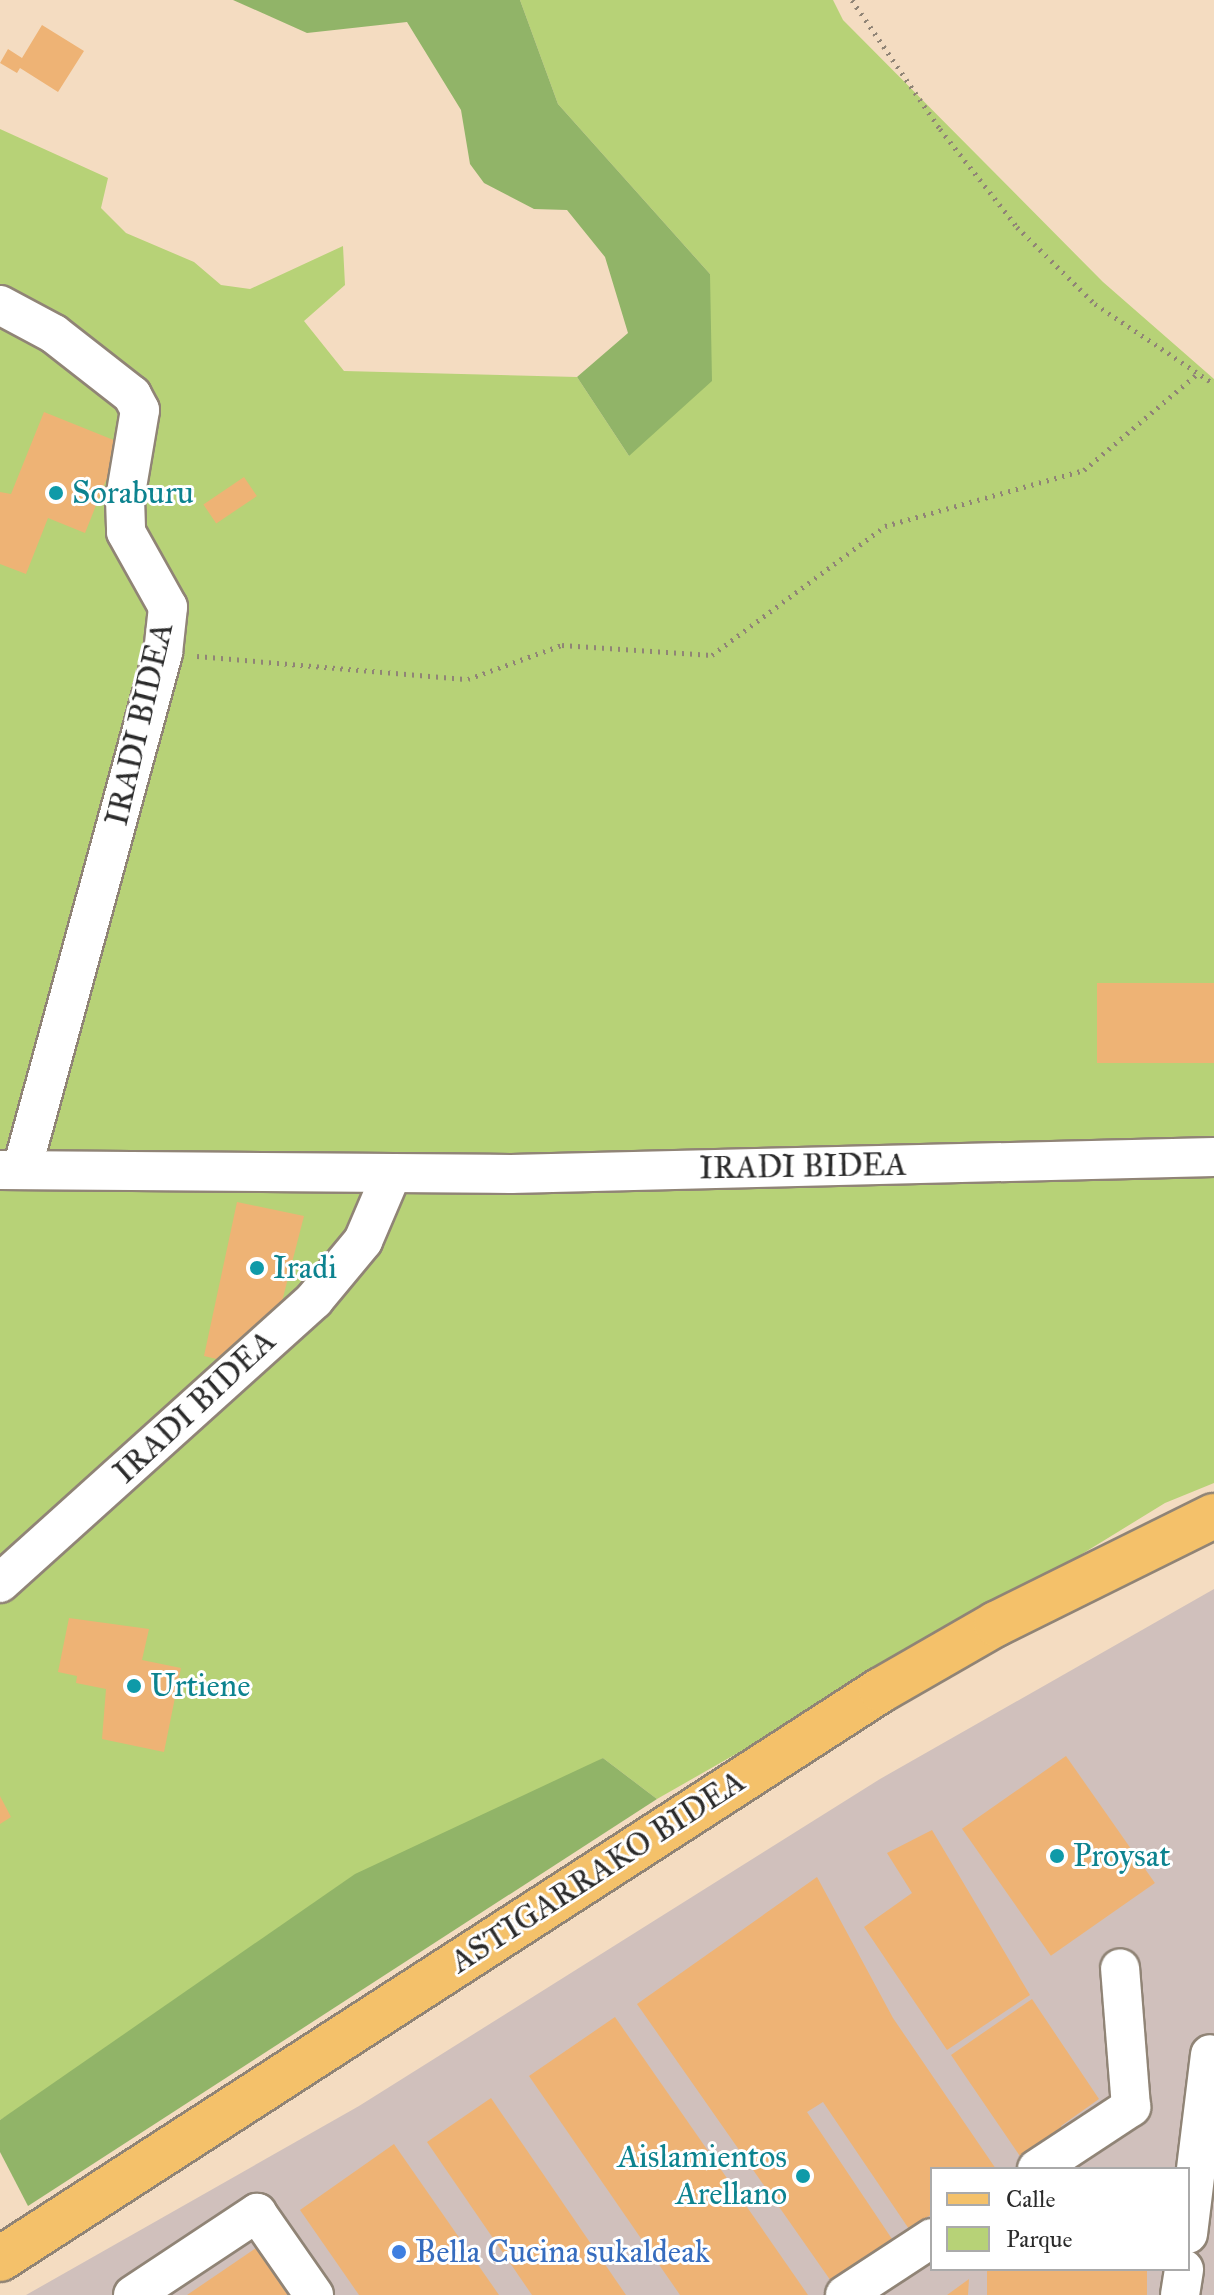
<!DOCTYPE html>
<html>
<head>
<meta charset="utf-8">
<style>
	body { margin:0 }
	#map { position:relative; width:1214px; height:2295px; overflow:hidden; background:#f4dcc1; font-family:"IM FELL Great Primer",serif }
	div>[style] { position:absolute }
	.industrial>* { inset:0; background:#d0c0bc }
	.green>* { inset:0; background:#b7d277 }
	.forest>* { inset:0; background:#91b468 }
	.building>* { inset:0; background:#eeb375; transform-origin:0 0 }
	.path>* { height:5px; margin-top:-2.5px; transform-origin:0; background:repeating-linear-gradient(90deg,#908476 0 2px,transparent 0 8px) }
	.roads { filter:drop-shadow(2px 0 #908476) drop-shadow(-2px 0 #908476) drop-shadow(0 2px #908476) drop-shadow(0 -2px #908476) }
	.minor>* { height:38px; margin:-19px; padding:0 19px; transform-origin:19px; border-radius:19px; background:#fff }
	.major>* { height:44px; margin:-22px; padding:0 22px; transform-origin:22px; border-radius:22px; background:#f4c16a }
	.dots>* { width:22px; height:22px; translate:-50% -50%; box-sizing:border-box; border:4px solid #fff; border-radius:50% }
	span { translate:-50% -50%; white-space:nowrap; text-align:center; line-height:1.15; -webkit-text-stroke:6px #fff; paint-order:stroke }
	.culture-label { font-size:32px; color:#0d838f }
	.left { translate:0 -50%; text-align:left }
	.right { translate:-100% -50%; text-align:right }
	.street-label { font-size:32px; color:#2b2b2b }
	.shop-label { font-size:32px; color:#366cbe }
	.legend { position:absolute; left:930px; top:2167px; width:260px; height:104px; box-sizing:border-box; background:#fff; border:2px solid #aaa; margin:0; padding:10px 14px; list-style:none; font-size:24px; color:#2b2b2b }
	.legend li { display:flex; align-items:center; gap:16px; height:40px }
	.legend b { width:40px; border:2px solid #aaa }
</style>
</head>
<body>
<div id="map">
	<div class="industrial">
		<div style="clip-path:polygon(evenodd,1214px 1589px,1214px 2295px,26px 2295px,359px 2106px,880px 1779px,1214px 1589px,932px 2169px,1188px 2169px,1188px 2269px,932px 2269px,932px 2169px)"></div>
	</div>
	<div class="green">
		<div style="clip-path:polygon(520px 0,833px 0,843px 20px,1103px 282px,1214px 379px,1214px 1483px,1165px 1503px,1025px 1589px,657px 1799px,603px 1758px,0 2120px,0 129px,108px 178px,101px 208px,126px 233px,194px 262px,221px 285px,250px 289px,343px 246px,345px 285px,304px 321px,344px 371px,577px 377px,629px 456px,710px 274px,558px 104px)"></div>
	</div>
	<div class="forest">
		<div style="clip-path:polygon(233px 0,520px 0,558px 104px,710px 274px,712px 381px,629px 456px,577px 377px,628px 333px,605px 257px,567px 210px,534px 209px,484px 183px,470px 164px,461px 110px,407px 22px,307px 33px)"></div>
		<div style="clip-path:polygon(603px 1758px,657px 1799px,28px 2206px,0 2152px,0 2120px,355px 1874px)"></div>
	</div>
	<div class="building">
		<div style="clip-path:polygon(42px 25px,84px 51px,58px 92px,20px 68px,17px 73px,0 63px,8px 49px,22px 58px)"></div>
		<div style="clip-path:polygon(44px 412px,121px 443px,85px 533px,48px 518px,26px 574px,0 564px,0 492px,11px 494px)"></div>
		<div style="left:244px;top:477px;width:23px;height:49px;rotate:56deg"></div>
		<div style="left:1214px;top:983px;width:80px;height:117px;rotate:90deg"></div>
		<div style="clip-path:polygon(237px 1202px,304px 1216px,277px 1321px,229px 1362px,204px 1356px)"></div>
		<div style="clip-path:polygon(69px 1618px,149px 1629px,142px 1660px,181px 1668px,164px 1752px,102px 1739px,106px 1689px,76px 1683px,77px 1676px,58px 1672px)"></div>
		<div style="left:1066px;top:1756px;width:155px;height:127px;rotate:55deg"></div>
		<div style="clip-path:polygon(0 1796px,11px 1817px,0 1824px)"></div>
		<div style="clip-path:polygon(932px 1830px,1030px 1995px,947px 2050px,864px 1927px,912px 1893px,887px 1853px)"></div>
		<div style="clip-path:polygon(817px 1877px,893px 2018px,996px 2169px,932px 2169px,932px 2214px,909px 2229px,823px 2102px,807px 2112px,892px 2239px,833px 2284px,637px 2004px)"></div>
		<div style="clip-path:polygon(1032px 1999px,1099px 2099px,1061px 2126px,1067px 2138px,1026px 2165px,951px 2055px)"></div>
		<div style="clip-path:polygon(615px 2017px,808px 2295px,680px 2295px,529px 2076px)"></div>
		<div style="clip-path:polygon(491px 2098px,626px 2295px,532px 2295px,427px 2142px)"></div>
		<div style="clip-path:polygon(394px 2144px,499px 2295px,359px 2295px,300px 2210px)"></div>
		<div style="clip-path:polygon(256px 2248px,288px 2295px,187px 2295px)"></div>
		<div style="left:987px;top:2269px;width:160px;height:26px"></div>
		<div style="clip-path:polygon(969px 2279px,968px 2295px,947px 2295px)"></div>
	</div>
	<div class="path">
		<div style="left:852px;top:0;width:156px;rotate:55.7deg"></div>
		<div style="left:940px;top:129px;width:125px;rotate:51.8deg"></div>
		<div style="left:1017px;top:227px;width:110px;rotate:44.6deg"></div>
		<div style="left:1095px;top:304px;width:143px;rotate:33.9deg"></div>
		<div style="left:197px;top:656px;width:272px;rotate:4.9deg"></div>
		<div style="left:468px;top:679px;width:100px;rotate:-19.9deg"></div>
		<div style="left:562px;top:645px;width:150px;rotate:3.8deg"></div>
		<div style="left:712px;top:655px;width:216px;rotate:-36.7deg"></div>
		<div style="left:885px;top:526px;width:207px;rotate:-15.7deg"></div>
		<div style="left:1084px;top:470px;width:147px;rotate:-40.3deg"></div>
	</div>
	<div class="roads">
		<div class="minor">
			<div style="left:0;top:305px;width:61px;rotate:28.2deg"></div>
			<div style="left:54px;top:334px;width:99px;rotate:38deg"></div>
			<div style="left:132px;top:395px;width:17px;rotate:62deg"></div>
			<div style="left:140px;top:410px;width:90px;rotate:99.6deg"></div>
			<div style="left:125px;top:499px;width:33px;rotate:88deg"></div>
			<div style="left:126px;top:532px;width:86px;rotate:60.8deg"></div>
			<div style="left:168px;top:607px;width:46px;rotate:96.2deg"></div>
			<div style="left:163px;top:653px;width:535px;rotate:105.28deg"></div>
			<div style="left:0;top:1170px;width:511px;rotate:0.45deg"></div>
			<div style="left:511px;top:1174px;width:703px;rotate:-1.39deg"></div>
			<div style="left:0;top:1583px;width:423px;rotate:-42deg"></div>
			<div style="left:314px;top:1300px;width:77px;rotate:-50.3deg"></div>
			<div style="left:363px;top:1241px;width:74px;rotate:-66.9deg"></div>
			<div style="left:1037px;top:2169px;width:113px;rotate:-33.4deg"></div>
			<div style="left:1131px;top:2107px;width:139px;rotate:-94.5deg"></div>
			<div style="left:1188px;top:2234px;width:181px;rotate:-83deg"></div>
			<div style="left:133px;top:2295px;width:149px;rotate:-33.5deg"></div>
			<div style="left:257px;top:2213px;width:100px;rotate:55.2deg"></div>
			<div style="left:845px;top:2295px;width:104px;rotate:-33.2deg"></div>
			<div style="left:1180px;top:2295px;width:26px;rotate:-81deg"></div>
		</div>
		<div class="major">
			<div style="left:0;top:2259px;width:1049px;rotate:-32.86deg"></div>
			<div style="left:881px;top:1690px;width:133px;rotate:-29.9deg"></div>
			<div style="left:996px;top:1624px;width:243px;rotate:-26.4deg"></div>
		</div>
	</div>
	<div class="dots">
		<div style="left:56px;top:493px;background:#0f9aa8"></div>
		<div style="left:257px;top:1268px;background:#0f9aa8"></div>
		<div style="left:134px;top:1686px;background:#0f9aa8"></div>
		<div style="left:1057px;top:1856px;background:#0f9aa8"></div>
		<div style="left:803px;top:2176px;background:#0f9aa8"></div>
		<div style="left:399px;top:2252px;background:#3f7fe0"></div>
	</div>
	<div class="culture-label">
		<span class="left" style="left:72px;top:493px">Soraburu</span>
		<span class="left" style="left:273px;top:1268px">Iradi</span>
		<span class="left" style="left:150px;top:1686px">Urtiene</span>
		<span class="left" style="left:1073px;top:1856px">Proysat</span>
		<span class="right" style="left:787px;top:2176px">Aislamientos<br>Arellano</span>
	</div>
	<div class="street-label">
		<span style="left:140px;top:724px;rotate:-77deg">IRADI BIDEA</span>
		<span style="left:803px;top:1167px;rotate:-1deg">IRADI BIDEA</span>
		<span style="left:195px;top:1407px;rotate:-43deg">IRADI BIDEA</span>
		<span style="left:598px;top:1872px;rotate:-33deg">ASTIGARRAKO BIDEA</span>
	</div>
	<div class="shop-label">
		<span class="left" style="left:415px;top:2252px">Bella Cucina sukaldeak</span>
	</div>
	<ul class="legend">
	<li><b style="height:10px;background:#f4c16a"></b>Calle</li>
	<li><b style="height:22px;background:#b7d277"></b>Parque</li>
	</ul>
</div>
</body>
</html>
